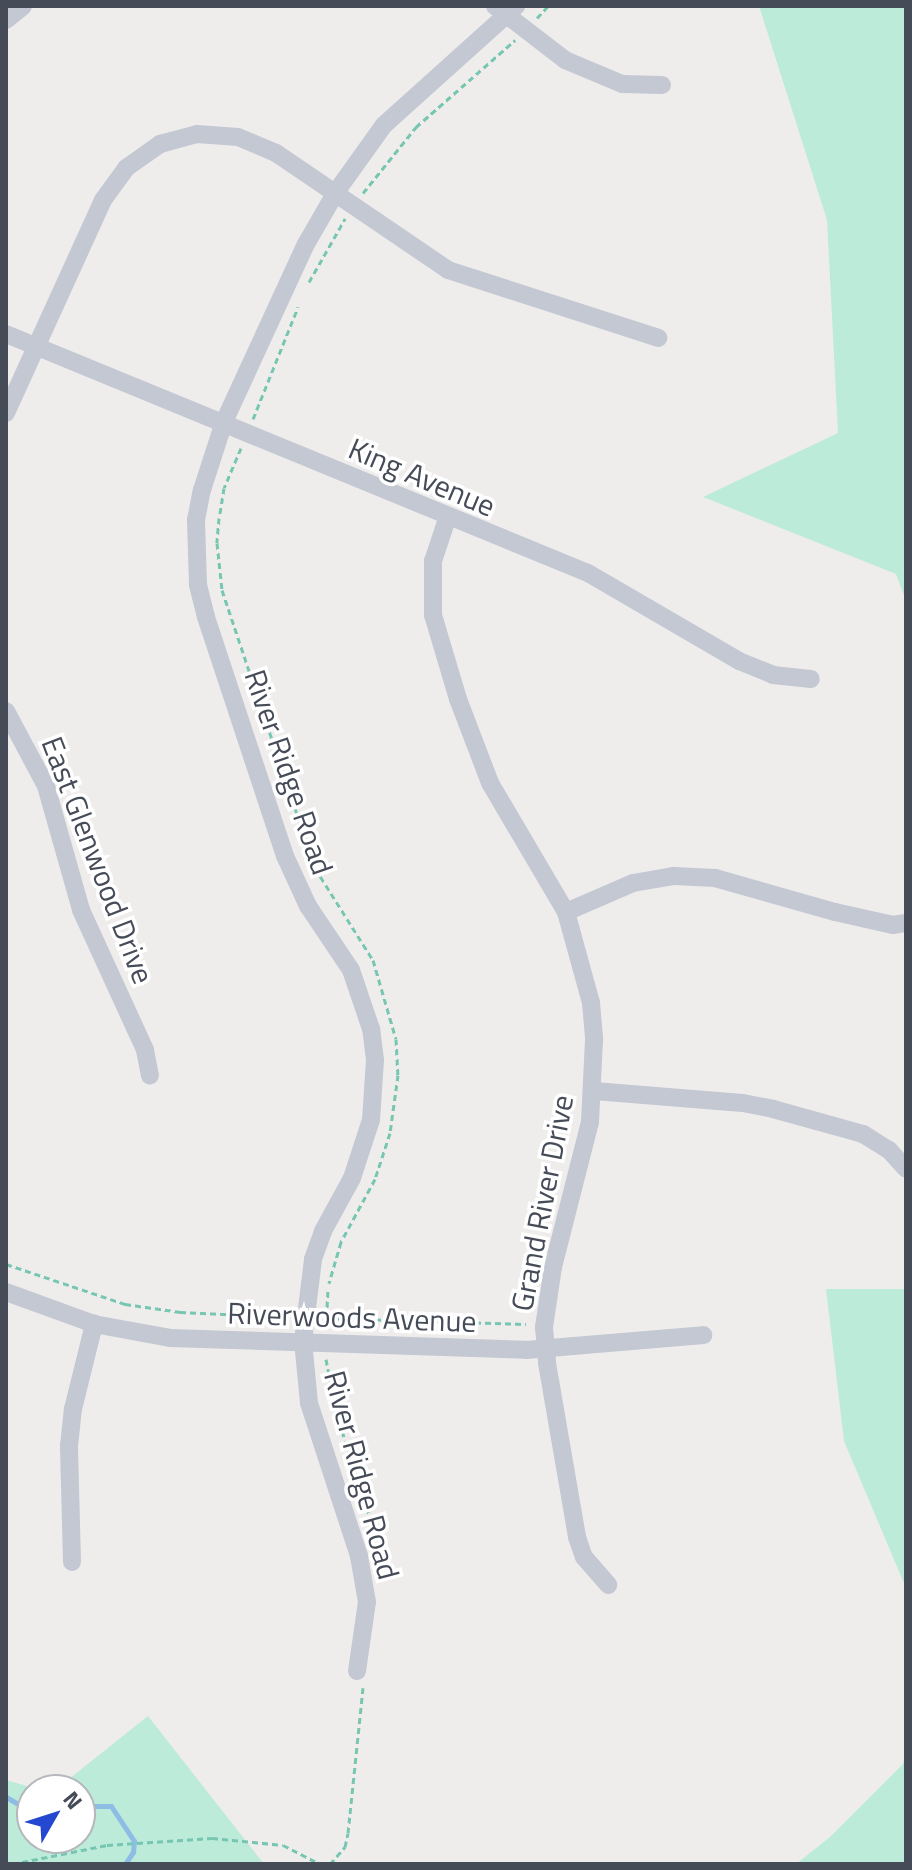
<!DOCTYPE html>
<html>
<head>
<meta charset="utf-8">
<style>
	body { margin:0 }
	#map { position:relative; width:912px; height:1870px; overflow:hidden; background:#efedec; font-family:"Titillium Web",sans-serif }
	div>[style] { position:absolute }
	.green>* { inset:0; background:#bdebd9 }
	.stream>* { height:5px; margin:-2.5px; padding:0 2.5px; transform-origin:2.5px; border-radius:2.5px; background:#8dbde5 }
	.path>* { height:3px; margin-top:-1.5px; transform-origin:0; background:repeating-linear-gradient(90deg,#77c6b2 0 6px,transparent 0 10px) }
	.street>* { height:18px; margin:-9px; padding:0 9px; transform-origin:9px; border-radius:9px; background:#c3c8d3 }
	span { translate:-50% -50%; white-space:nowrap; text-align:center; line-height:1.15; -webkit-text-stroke:7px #fff; paint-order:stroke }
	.street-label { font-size:30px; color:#464b58 }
	.frame { position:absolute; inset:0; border:8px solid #464b58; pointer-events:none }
	.north { position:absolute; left:16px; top:1774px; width:80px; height:80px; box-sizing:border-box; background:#fff; border:2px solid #b5b7bc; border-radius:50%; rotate:51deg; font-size:22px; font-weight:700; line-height:32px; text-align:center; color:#464b58 }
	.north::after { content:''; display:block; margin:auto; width:28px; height:36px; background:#2548d0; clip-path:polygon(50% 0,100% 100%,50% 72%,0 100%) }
</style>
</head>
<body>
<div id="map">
	<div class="green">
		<div style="clip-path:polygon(759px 6px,906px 6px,906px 601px,896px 574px,703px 497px,838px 433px,827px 220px)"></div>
		<div style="clip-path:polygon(826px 1289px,906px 1289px,906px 1588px,844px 1441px)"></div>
		<div style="clip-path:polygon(148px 1716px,264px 1864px,6px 1864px,6px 1780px,41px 1790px,32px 1790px,32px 1838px,80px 1838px,80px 1790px,55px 1790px)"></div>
		<div style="clip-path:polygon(906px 1747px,906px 1864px,796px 1864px,830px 1837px,903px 1764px)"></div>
	</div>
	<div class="stream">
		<div style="left:6px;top:1797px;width:30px;rotate:30deg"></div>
		<div style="left:80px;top:1806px;width:31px"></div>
		<div style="left:111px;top:1806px;width:42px;rotate:56.7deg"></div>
		<div style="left:134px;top:1841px;width:11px;rotate:95deg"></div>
		<div style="left:133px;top:1852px;width:14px;rotate:124deg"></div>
	</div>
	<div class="path">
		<div style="left:537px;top:18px;width:16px;rotate:-47deg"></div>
		<div style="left:363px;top:193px;width:85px;rotate:-51.2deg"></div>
		<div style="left:416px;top:127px;width:132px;rotate:-41.3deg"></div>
		<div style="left:309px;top:282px;width:73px;rotate:-60.3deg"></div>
		<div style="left:253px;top:419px;width:121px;rotate:-68.1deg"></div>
		<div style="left:241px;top:448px;width:43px;rotate:113deg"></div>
		<div style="left:224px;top:488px;width:30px;rotate:99deg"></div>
		<div style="left:219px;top:518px;width:25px;rotate:95deg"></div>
		<div style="left:217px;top:543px;width:47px;rotate:83.9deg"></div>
		<div style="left:222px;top:590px;width:293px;rotate:71.5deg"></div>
		<div style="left:315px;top:868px;width:109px;rotate:57.8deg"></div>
		<div style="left:373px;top:960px;width:82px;rotate:73.8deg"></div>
		<div style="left:396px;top:1039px;width:36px;rotate:87deg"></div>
		<div style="left:398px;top:1075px;width:59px;rotate:97.9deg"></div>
		<div style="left:390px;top:1133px;width:48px;rotate:108.1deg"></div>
		<div style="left:375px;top:1179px;width:72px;rotate:118.4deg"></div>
		<div style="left:341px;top:1242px;width:43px;rotate:106.3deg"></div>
		<div style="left:6px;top:1264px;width:126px;rotate:18.6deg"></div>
		<div style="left:125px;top:1304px;width:56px;rotate:8.3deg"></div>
		<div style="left:180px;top:1312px;width:110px;rotate:2.6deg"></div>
		<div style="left:325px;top:1318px;width:201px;rotate:1.7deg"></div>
		<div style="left:326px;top:1327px;width:36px;rotate:-87deg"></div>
		<div style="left:326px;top:1359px;width:54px;rotate:79.3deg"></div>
		<div style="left:336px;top:1412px;width:121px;rotate:72.2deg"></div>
		<div style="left:373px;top:1527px;width:5px;rotate:169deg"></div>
		<div style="left:12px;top:1864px;width:97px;rotate:-11.3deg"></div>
		<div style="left:107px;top:1845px;width:105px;rotate:-3.8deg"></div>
		<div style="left:212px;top:1838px;width:71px;rotate:5.6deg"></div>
		<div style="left:283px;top:1845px;width:42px;rotate:27.2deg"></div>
		<div style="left:330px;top:1864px;width:23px;rotate:-49deg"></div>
		<div style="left:345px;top:1847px;width:14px;rotate:-78deg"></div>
		<div style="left:348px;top:1833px;width:146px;rotate:-84.1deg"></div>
	</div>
	<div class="street">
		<div style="left:495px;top:6px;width:88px;rotate:37.6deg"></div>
		<div style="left:565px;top:60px;width:62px;rotate:22.8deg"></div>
		<div style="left:622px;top:84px;width:40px;rotate:1.4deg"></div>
		<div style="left:6px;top:20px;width:22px;rotate:-39deg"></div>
		<div style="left:6px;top:334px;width:629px;rotate:22.33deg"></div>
		<div style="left:588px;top:573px;width:175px;rotate:30.2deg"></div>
		<div style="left:739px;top:661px;width:37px;rotate:22deg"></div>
		<div style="left:773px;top:675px;width:38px;rotate:6deg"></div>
		<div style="left:6px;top:413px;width:234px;rotate:-65.5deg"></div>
		<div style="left:103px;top:200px;width:39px;rotate:-54deg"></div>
		<div style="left:126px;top:168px;width:42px;rotate:-35.2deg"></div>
		<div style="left:160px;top:144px;width:38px;rotate:-15deg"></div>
		<div style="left:197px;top:134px;width:41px;rotate:4.2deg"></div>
		<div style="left:238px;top:137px;width:41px;rotate:22.8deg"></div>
		<div style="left:276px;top:153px;width:208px;rotate:34.2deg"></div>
		<div style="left:448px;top:270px;width:221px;rotate:17.9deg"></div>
		<div style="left:447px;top:519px;width:44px;rotate:108.4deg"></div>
		<div style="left:433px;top:561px;width:54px;rotate:90deg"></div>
		<div style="left:433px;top:615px;width:88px;rotate:73.4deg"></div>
		<div style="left:458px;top:699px;width:90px;rotate:69.1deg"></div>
		<div style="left:490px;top:783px;width:150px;rotate:59.5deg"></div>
		<div style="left:566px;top:912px;width:94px;rotate:74.6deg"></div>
		<div style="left:591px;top:1003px;width:37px;rotate:85deg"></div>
		<div style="left:594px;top:1040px;width:82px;rotate:92.8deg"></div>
		<div style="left:590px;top:1122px;width:150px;rotate:104.3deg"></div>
		<div style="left:553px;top:1267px;width:61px;rotate:98.5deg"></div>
		<div style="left:544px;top:1327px;width:36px;rotate:85deg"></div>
		<div style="left:547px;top:1363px;width:177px;rotate:80.2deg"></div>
		<div style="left:577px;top:1537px;width:21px;rotate:71deg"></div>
		<div style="left:584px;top:1557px;width:37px;rotate:49deg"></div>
		<div style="left:6px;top:711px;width:85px;rotate:61.9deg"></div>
		<div style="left:46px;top:786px;width:129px;rotate:74.2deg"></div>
		<div style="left:81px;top:910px;width:154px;rotate:65.4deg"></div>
		<div style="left:145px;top:1050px;width:26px;rotate:79deg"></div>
		<div style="left:566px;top:912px;width:73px;rotate:-23.4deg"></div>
		<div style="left:633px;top:883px;width:42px;rotate:-9.7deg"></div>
		<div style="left:674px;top:876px;width:41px;rotate:2.8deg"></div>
		<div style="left:715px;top:878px;width:125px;rotate:15.8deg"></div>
		<div style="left:835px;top:912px;width:59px;rotate:12.6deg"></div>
		<div style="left:893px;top:925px;width:13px;rotate:-9deg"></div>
		<div style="left:594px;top:1091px;width:149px;rotate:4.6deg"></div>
		<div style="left:743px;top:1103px;width:31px;rotate:11deg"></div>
		<div style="left:773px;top:1109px;width:93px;rotate:15.5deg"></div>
		<div style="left:863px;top:1134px;width:31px;rotate:32deg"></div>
		<div style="left:889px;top:1150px;width:25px;rotate:48deg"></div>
		<div style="left:6px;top:1292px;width:94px;rotate:20deg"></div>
		<div style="left:94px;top:1324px;width:77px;rotate:10.4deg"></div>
		<div style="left:170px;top:1338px;width:356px;rotate:1.9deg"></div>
		<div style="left:526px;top:1350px;width:178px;rotate:-4.8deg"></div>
		<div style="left:72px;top:1562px;width:116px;rotate:-91.5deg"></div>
		<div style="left:69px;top:1446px;width:37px;rotate:-84deg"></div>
		<div style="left:73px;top:1409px;width:88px;rotate:-76.1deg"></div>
		<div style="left:357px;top:1671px;width:70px;rotate:-81.8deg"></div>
		<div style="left:367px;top:1602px;width:47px;rotate:-99.9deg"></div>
		<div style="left:359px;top:1556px;width:161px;rotate:-108.1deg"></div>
		<div style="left:309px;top:1403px;width:62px;rotate:-95.5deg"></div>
		<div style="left:303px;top:1341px;width:83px;rotate:-83deg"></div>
		<div style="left:313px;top:1259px;width:30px;rotate:-70deg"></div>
		<div style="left:323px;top:1231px;width:60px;rotate:-61.3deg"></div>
		<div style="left:352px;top:1178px;width:61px;rotate:-71.9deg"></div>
		<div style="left:371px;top:1120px;width:60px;rotate:-86.2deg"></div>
		<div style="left:375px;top:1060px;width:31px;rotate:-97deg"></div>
		<div style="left:371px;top:1029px;width:62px;rotate:-108.7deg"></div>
		<div style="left:351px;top:970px;width:77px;rotate:-123.9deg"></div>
		<div style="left:308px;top:906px;width:55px;rotate:-114.7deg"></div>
		<div style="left:285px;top:856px;width:252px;rotate:-108.3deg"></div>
		<div style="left:206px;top:617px;width:34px;rotate:-104deg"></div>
		<div style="left:198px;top:584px;width:64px;rotate:-91.8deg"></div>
		<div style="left:196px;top:520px;width:31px;rotate:-79deg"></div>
		<div style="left:202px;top:490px;width:71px;rotate:-72.1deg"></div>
		<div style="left:224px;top:422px;width:196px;rotate:-65.3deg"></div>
		<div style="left:306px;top:244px;width:60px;rotate:-60deg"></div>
		<div style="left:336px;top:192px;width:82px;rotate:-54.4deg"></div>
		<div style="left:384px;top:125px;width:178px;rotate:-42deg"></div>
	</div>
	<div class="street-label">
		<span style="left:422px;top:477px;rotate:23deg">King Avenue</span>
		<span style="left:289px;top:772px;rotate:71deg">River Ridge Road</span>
		<span style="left:98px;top:860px;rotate:69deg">East Glenwood Drive</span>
		<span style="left:542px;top:1203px;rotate:-79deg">Grand River Drive</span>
		<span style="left:352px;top:1317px;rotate:2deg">Riverwoods Avenue</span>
		<span style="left:362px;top:1475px;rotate:75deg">River Ridge Road</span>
	</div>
	<div class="frame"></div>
	<div class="north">N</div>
</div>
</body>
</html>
